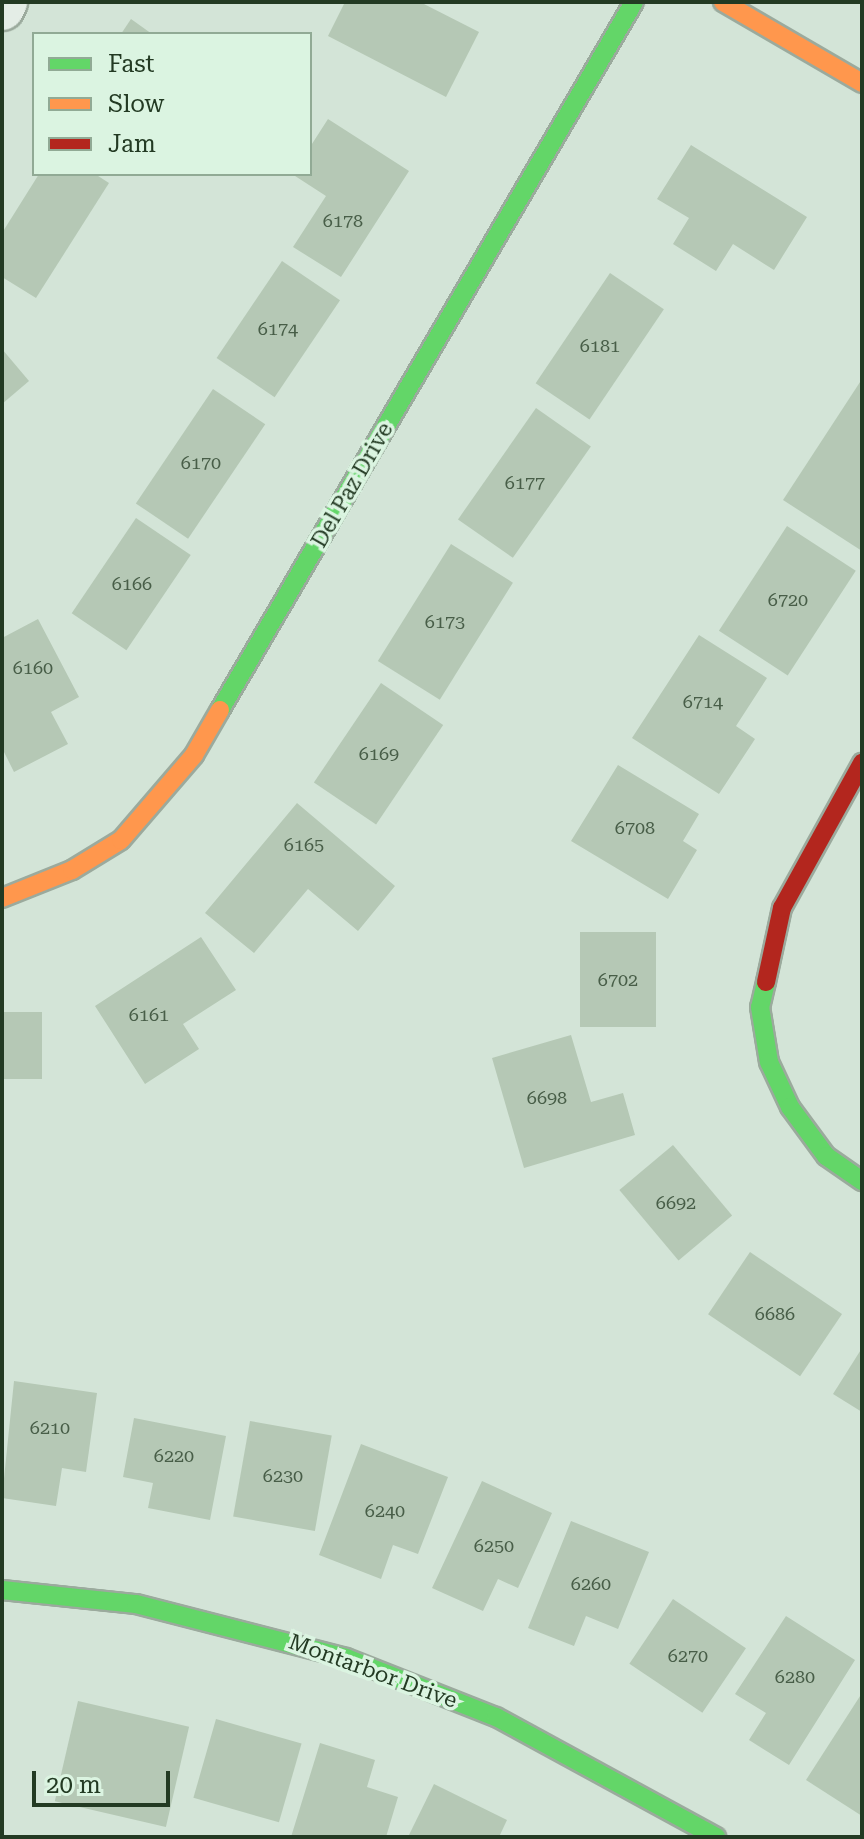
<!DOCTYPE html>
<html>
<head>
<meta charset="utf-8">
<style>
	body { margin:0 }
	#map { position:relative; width:864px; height:1839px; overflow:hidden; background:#d3e4d7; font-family:"Roboto Serif",serif }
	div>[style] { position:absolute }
	.building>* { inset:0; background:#b5c8b5; transform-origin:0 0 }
	.roads { filter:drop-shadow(2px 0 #9baa9d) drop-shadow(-2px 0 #9baa9d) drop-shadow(0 2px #9baa9d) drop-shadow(0 -2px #9baa9d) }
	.street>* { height:44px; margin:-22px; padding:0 22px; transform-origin:22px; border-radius:22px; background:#e4ede6 }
	.fast>* { height:18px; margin:-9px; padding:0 9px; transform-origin:9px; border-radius:9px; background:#63d668 }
	.slow>* { height:18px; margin:-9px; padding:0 9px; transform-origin:9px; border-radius:9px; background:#ff974d }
	.jam>* { height:18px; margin:-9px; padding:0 9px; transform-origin:9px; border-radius:9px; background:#b3261e }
	span { translate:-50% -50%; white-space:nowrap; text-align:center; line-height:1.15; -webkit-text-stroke:7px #dbf4e1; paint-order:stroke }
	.number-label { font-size:18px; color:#485e48 }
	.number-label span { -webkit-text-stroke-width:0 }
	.street-label { font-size:22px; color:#233a23 }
	.frame { position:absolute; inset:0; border:4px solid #233a23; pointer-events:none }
	.legend { position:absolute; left:32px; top:32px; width:280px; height:144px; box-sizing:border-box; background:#dbf4e1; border:2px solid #91aa95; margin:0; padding:10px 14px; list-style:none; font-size:24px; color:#233a23 }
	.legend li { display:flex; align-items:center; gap:16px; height:40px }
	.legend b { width:40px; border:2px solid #91aa95 }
	.scale { position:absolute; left:32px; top:1771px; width:138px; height:36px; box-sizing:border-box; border:4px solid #233a23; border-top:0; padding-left:10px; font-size:24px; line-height:28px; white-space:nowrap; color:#233a23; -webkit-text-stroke:6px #dbf4e1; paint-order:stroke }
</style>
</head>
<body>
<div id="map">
	<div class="building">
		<div style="clip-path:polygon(345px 2px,420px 2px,479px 32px,446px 97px,328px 36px)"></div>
		<div style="clip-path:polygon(131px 19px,152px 34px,121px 34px)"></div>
		<div style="clip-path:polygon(328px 119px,409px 171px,341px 277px,293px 247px,326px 196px,292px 174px,310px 174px,310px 147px)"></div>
		<div style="clip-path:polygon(691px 145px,807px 217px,774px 270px,733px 244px,716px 271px,673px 244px,689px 218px,657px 199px)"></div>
		<div style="clip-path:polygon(39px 174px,95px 174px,109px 183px,36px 298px,2px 277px,2px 233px)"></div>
		<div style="left:282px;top:261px;width:70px;height:117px;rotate:34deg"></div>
		<div style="left:610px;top:273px;width:65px;height:133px;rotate:34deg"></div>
		<div style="clip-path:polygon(2px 349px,29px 381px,2px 404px)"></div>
		<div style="clip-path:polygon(862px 379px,862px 551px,783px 500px)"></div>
		<div style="left:213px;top:389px;width:63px;height:138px;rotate:34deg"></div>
		<div style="left:536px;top:408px;width:67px;height:136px;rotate:35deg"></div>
		<div style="left:136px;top:518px;width:66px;height:115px;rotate:34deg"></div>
		<div style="left:787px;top:526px;width:82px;height:125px;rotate:33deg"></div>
		<div style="left:451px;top:544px;width:73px;height:138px;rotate:32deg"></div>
		<div style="clip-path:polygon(38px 619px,79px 697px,51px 712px,68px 744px,14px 772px,2px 748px,2px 638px)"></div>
		<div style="clip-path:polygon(699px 635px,767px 678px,736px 726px,755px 739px,719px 794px,632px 738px)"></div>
		<div style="left:381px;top:683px;width:75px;height:120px;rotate:34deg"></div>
		<div style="clip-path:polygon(618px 765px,699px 814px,683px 841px,697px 850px,668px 899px,571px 841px)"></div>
		<div style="clip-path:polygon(297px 803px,395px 886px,358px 931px,308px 889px,254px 953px,205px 913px)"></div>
		<div style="left:656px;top:932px;width:95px;height:76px;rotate:90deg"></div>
		<div style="clip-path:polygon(201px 937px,236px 990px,183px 1024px,199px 1049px,145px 1084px,95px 1006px)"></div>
		<div style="left:2px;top:1012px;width:40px;height:67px"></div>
		<div style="clip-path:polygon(571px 1035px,591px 1102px,623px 1093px,635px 1135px,524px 1168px,492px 1058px)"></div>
		<div style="left:673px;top:1145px;width:92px;height:70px;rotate:50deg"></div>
		<div style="left:750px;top:1252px;width:111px;height:75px;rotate:34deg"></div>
		<div style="clip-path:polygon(862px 1348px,862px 1412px,833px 1394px)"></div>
		<div style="clip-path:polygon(14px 1381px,97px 1393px,86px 1472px,62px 1468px,56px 1506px,2px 1498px)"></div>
		<div style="clip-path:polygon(134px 1418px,226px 1436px,210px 1520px,148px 1508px,153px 1483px,123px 1477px)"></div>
		<div style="left:250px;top:1421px;width:83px;height:97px;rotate:10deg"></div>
		<div style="clip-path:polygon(361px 1444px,448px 1477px,418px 1554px,393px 1545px,381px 1579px,319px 1555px)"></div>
		<div style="clip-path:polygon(482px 1481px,552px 1513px,518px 1588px,498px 1579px,483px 1611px,432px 1588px)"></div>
		<div style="clip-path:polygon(571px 1521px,649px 1552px,618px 1629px,586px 1616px,574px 1646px,528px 1628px)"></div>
		<div style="left:673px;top:1599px;width:88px;height:78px;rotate:34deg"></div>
		<div style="clip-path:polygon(786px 1616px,855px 1660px,789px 1765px,749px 1740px,766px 1713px,735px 1694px)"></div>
		<div style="clip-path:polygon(862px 1693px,862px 1816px,806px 1780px)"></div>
		<div style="left:78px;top:1701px;width:114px;height:103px;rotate:13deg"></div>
		<div style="left:216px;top:1719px;width:89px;height:82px;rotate:16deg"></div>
		<div style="clip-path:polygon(320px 1743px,375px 1760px,367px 1787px,398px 1797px,386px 1837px,291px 1837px)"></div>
		<div style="clip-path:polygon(434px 1784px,507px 1820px,499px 1837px,408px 1837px)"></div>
	</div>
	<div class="roads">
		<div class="street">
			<div style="left:2px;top:8px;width:7px;rotate:-63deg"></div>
		</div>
		<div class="fast">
			<div style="left:220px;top:710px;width:820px;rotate:-59.68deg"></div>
			<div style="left:766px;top:982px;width:26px;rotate:103deg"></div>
			<div style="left:760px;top:1007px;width:56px;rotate:80.7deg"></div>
			<div style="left:769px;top:1062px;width:50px;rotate:65deg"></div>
			<div style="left:790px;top:1107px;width:61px;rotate:53.7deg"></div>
			<div style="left:826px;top:1156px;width:44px;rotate:34.8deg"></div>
			<div style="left:2px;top:1590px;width:135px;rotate:6deg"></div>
			<div style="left:136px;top:1604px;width:217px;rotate:14.4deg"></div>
			<div style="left:346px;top:1658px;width:161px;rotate:21.5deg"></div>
			<div style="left:496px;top:1717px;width:251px;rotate:28.6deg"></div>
		</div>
		<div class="slow">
			<div style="left:723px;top:2px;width:161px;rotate:30.2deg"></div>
			<div style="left:2px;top:898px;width:75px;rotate:-21.8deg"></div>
			<div style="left:72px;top:870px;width:57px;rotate:-31.5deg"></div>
			<div style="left:121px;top:840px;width:112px;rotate:-49.3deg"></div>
			<div style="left:194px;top:755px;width:52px;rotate:-60deg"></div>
		</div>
		<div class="jam">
			<div style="left:766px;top:982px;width:76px;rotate:-77.8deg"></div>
			<div style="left:782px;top:908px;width:166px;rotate:-61.1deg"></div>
		</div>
	</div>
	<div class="number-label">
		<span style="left:343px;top:221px">6178</span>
		<span style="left:278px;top:329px">6174</span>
		<span style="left:600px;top:346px">6181</span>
		<span style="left:201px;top:463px">6170</span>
		<span style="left:525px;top:483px">6177</span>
		<span style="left:132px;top:584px">6166</span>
		<span style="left:788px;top:600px">6720</span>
		<span style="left:445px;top:622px">6173</span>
		<span style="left:33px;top:668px">6160</span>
		<span style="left:703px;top:702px">6714</span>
		<span style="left:379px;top:754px">6169</span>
		<span style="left:635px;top:828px">6708</span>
		<span style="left:304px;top:845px">6165</span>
		<span style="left:618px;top:980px">6702</span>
		<span style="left:149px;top:1015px">6161</span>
		<span style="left:547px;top:1098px">6698</span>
		<span style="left:676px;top:1203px">6692</span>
		<span style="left:775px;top:1314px">6686</span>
		<span style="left:50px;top:1428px">6210</span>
		<span style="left:174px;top:1456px">6220</span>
		<span style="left:283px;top:1476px">6230</span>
		<span style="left:385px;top:1511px">6240</span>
		<span style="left:494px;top:1546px">6250</span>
		<span style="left:591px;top:1584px">6260</span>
		<span style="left:688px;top:1656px">6270</span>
		<span style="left:795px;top:1677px">6280</span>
	</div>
	<div class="street-label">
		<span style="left:352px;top:485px;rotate:-60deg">Del Paz Drive</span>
		<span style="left:373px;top:1671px;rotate:20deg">Montarbor Drive</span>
	</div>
	<div class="frame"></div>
	<ul class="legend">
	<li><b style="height:10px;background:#63d668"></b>Fast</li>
	<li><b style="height:10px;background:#ff974d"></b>Slow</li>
	<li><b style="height:10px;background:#b3261e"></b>Jam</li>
	</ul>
	<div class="scale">20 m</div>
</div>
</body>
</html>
